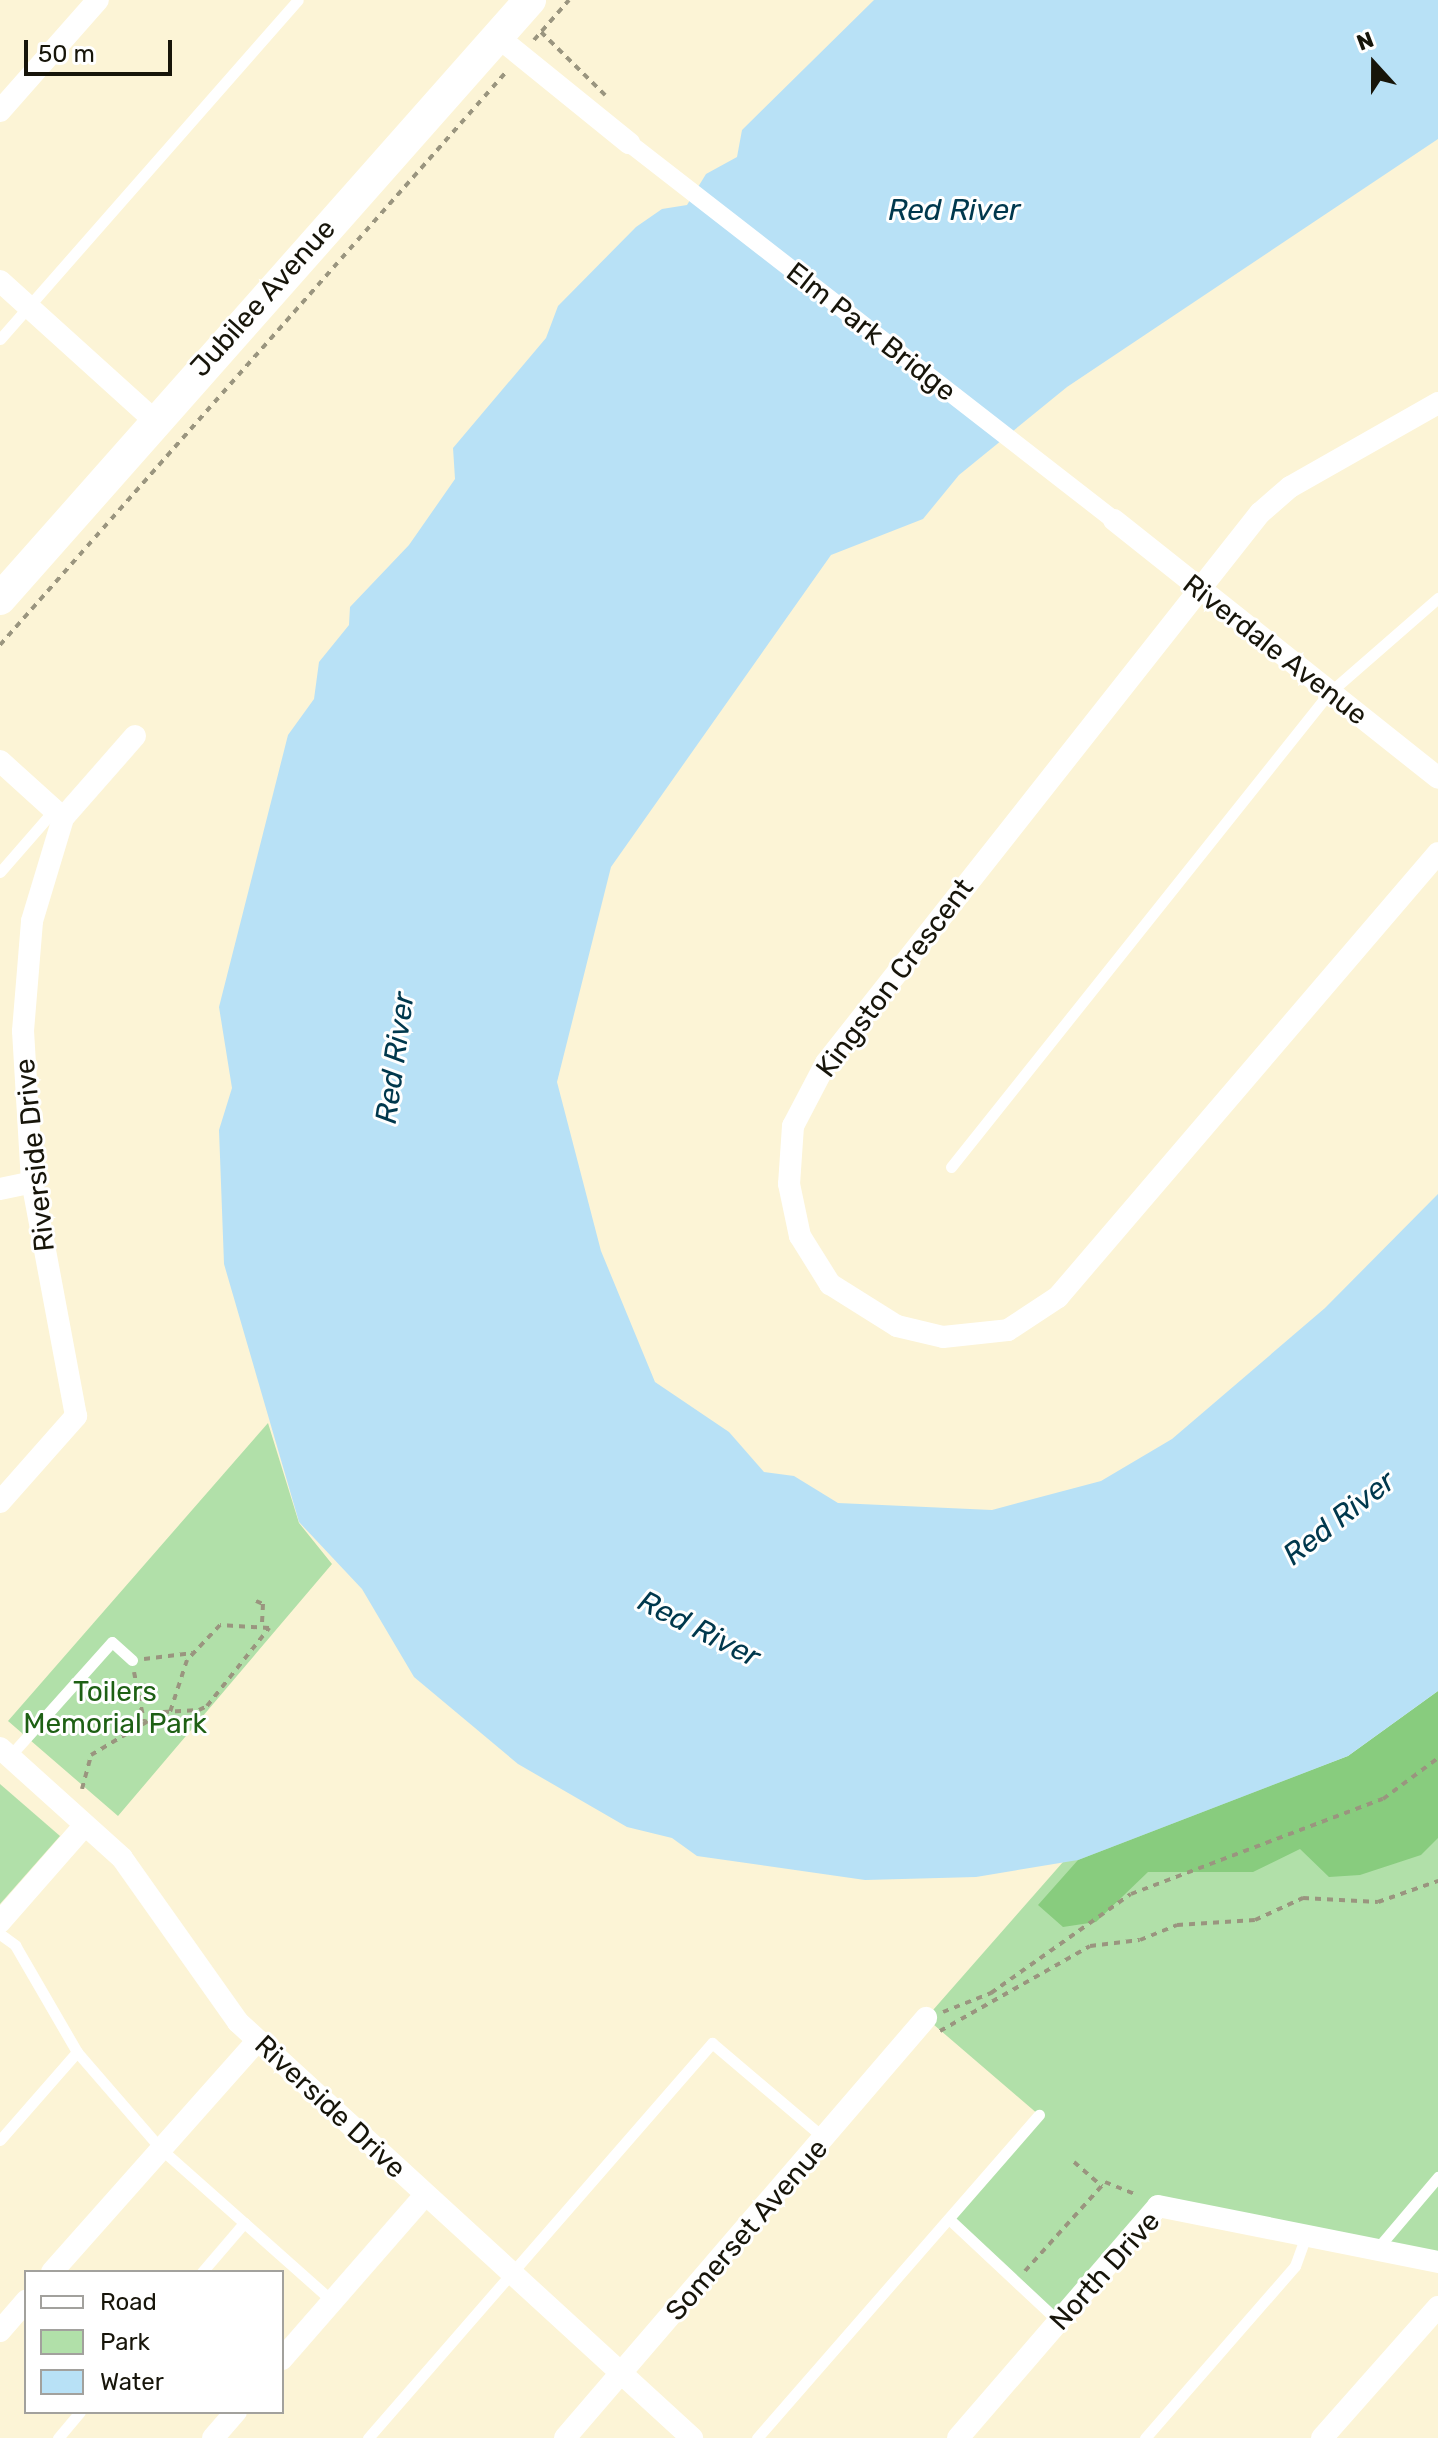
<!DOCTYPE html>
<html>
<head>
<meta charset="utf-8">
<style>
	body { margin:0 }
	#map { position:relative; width:1438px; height:2438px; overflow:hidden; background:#fcf4d6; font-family:Rubik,sans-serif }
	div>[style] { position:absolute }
	.green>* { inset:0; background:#b1e0a9 }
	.forest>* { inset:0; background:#88cc7e }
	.water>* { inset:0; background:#b8e1f6 }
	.path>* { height:4px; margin-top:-2px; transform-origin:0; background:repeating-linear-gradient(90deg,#9a957f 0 6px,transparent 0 12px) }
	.service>* { height:11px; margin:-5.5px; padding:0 5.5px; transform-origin:5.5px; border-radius:5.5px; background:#fff }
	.pedestrian>* { height:18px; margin:-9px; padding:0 9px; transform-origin:9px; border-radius:9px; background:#fff }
	.minor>* { height:22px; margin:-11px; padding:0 11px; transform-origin:11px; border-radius:11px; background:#fff }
	.secondary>* { height:32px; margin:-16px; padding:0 16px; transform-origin:16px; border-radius:16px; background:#fff }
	span { translate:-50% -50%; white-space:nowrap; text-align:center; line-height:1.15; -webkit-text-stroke:6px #fff; paint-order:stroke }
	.street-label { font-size:28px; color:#17150a }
	.park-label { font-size:28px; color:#1e6014 }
	.water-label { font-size:30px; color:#00384d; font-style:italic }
	.legend { position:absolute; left:24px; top:2270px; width:260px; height:144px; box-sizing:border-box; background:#fff; border:2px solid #a2a19d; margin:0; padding:10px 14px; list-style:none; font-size:24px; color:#17150a }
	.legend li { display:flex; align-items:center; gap:16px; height:40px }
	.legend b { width:40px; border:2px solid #a2a19d }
	.north { position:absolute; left:1334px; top:24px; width:80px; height:80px; -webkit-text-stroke:6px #fff; paint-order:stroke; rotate:339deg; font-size:22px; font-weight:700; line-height:32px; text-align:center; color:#17150a }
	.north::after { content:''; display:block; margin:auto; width:28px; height:36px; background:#17150a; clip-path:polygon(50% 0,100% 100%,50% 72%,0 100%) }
	.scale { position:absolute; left:24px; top:40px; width:148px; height:36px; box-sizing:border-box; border:4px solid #17150a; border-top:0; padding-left:10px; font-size:24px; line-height:28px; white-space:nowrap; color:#17150a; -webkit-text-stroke:6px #fff; paint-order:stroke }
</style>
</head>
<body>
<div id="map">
	<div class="green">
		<div style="clip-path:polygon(268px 1423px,299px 1523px,332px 1564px,118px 1816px,8px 1721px)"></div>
		<div style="clip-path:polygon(1438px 1691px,1438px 2262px,1158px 2206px,1058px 2321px,949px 2219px,1039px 2115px,926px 2018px,1063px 1862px,1348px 1756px)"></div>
		<div style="clip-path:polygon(0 1784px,60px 1836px,0 1904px)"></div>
	</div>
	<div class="forest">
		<div style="clip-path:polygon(1438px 1691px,1438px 1838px,1421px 1855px,1360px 1875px,1329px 1877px,1300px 1849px,1253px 1872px,1148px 1872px,1096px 1922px,1063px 1927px,1038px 1905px,1078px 1860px,1348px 1756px)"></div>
	</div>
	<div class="water">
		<div style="clip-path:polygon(874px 0,1438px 0,1438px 139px,1067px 387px,959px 475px,923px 519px,831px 555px,611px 867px,557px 1082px,601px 1251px,655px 1382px,729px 1432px,764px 1472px,794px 1476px,838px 1503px,992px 1510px,1101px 1481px,1172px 1439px,1325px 1308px,1438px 1194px,1438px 1691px,1348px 1756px,1078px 1860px,976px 1877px,865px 1880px,697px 1856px,672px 1838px,627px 1827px,518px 1764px,414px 1677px,362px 1589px,299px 1522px,224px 1264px,219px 1130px,232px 1088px,219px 1007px,288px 735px,314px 699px,319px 662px,349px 625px,350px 607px,409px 545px,455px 479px,453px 448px,546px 338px,558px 306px,636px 227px,662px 209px,687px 205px,706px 174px,737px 157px,742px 130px)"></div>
	</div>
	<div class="path">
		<div style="left:541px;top:32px;width:90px;rotate:44.5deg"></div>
		<div style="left:534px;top:40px;width:53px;rotate:-48.8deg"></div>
		<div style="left:0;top:645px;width:766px;rotate:-48.55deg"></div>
		<div style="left:256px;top:1601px;width:8px;rotate:23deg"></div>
		<div style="left:263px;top:1604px;width:21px;rotate:93deg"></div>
		<div style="left:144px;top:1659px;width:49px;rotate:-7deg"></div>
		<div style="left:134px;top:1672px;width:50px;rotate:78.5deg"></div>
		<div style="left:82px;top:1789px;width:35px;rotate:-75deg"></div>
		<div style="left:91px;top:1755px;width:84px;rotate:-30.8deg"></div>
		<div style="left:163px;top:1712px;width:36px;rotate:-3deg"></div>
		<div style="left:199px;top:1710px;width:9px;rotate:-27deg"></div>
		<div style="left:207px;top:1706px;width:100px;rotate:-51.5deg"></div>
		<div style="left:269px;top:1628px;width:49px;rotate:-176.5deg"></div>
		<div style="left:220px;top:1625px;width:48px;rotate:133.3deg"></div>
		<div style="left:187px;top:1660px;width:55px;rotate:108.1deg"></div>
		<div style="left:943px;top:2012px;width:52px;rotate:-21.6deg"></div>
		<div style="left:991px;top:1993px;width:171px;rotate:-35.3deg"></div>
		<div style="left:1131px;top:1894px;width:269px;rotate:-20.7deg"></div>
		<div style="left:1383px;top:1799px;width:69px;rotate:-36.7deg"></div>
		<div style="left:940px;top:2031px;width:172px;rotate:-29.5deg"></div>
		<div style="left:1090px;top:1946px;width:50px;rotate:-6.8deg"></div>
		<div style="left:1140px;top:1940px;width:40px;rotate:-22deg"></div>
		<div style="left:1177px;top:1925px;width:78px;rotate:-3.7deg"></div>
		<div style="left:1255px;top:1920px;width:53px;rotate:-24.6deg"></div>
		<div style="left:1303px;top:1898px;width:75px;rotate:3.1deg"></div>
		<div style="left:1378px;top:1902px;width:64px;rotate:-19.3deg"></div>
		<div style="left:1074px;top:2162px;width:37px;rotate:41deg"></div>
		<div style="left:1025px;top:2271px;width:120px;rotate:-48deg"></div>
		<div style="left:1105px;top:2182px;width:32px;rotate:22deg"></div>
	</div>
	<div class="service">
		<div style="left:0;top:339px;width:451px;rotate:-48.7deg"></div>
		<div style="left:0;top:872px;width:82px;rotate:-48.9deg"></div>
		<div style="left:951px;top:1167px;width:606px;rotate:-51.43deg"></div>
		<div style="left:1329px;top:693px;width:145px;rotate:-41.1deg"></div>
		<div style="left:9px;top:1757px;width:154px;rotate:-48.2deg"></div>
		<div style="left:112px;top:1642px;width:27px;rotate:42deg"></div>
		<div style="left:0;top:1934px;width:19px;rotate:36deg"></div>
		<div style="left:15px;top:1945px;width:124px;rotate:59.9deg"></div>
		<div style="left:77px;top:2052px;width:128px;rotate:49.1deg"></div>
		<div style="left:161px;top:2149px;width:229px;rotate:41.6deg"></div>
		<div style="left:0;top:2140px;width:117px;rotate:-48.8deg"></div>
		<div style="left:949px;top:2219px;width:149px;rotate:43.1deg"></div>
		<div style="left:1376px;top:2250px;width:96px;rotate:-49.7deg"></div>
		<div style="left:202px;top:2272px;width:65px;rotate:-49.4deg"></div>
		<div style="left:58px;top:2438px;width:34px;rotate:-50deg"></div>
		<div style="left:368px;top:2438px;width:524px;rotate:-48.95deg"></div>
		<div style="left:712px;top:2043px;width:148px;rotate:40.3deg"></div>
		<div style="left:757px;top:2438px;width:429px;rotate:-48.9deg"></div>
		<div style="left:1145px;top:2438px;width:228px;rotate:-48.9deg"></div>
		<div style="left:1295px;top:2266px;width:33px;rotate:-70deg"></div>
	</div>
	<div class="pedestrian">
		<div style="left:629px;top:143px;width:614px;rotate:37.86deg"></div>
	</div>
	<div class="minor">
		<div style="left:498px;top:37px;width:169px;rotate:39deg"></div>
		<div style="left:0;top:111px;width:148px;rotate:-48.6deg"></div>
		<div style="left:0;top:281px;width:207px;rotate:42.1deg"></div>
		<div style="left:1438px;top:403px;width:170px;rotate:150.4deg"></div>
		<div style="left:1290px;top:487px;width:40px;rotate:139deg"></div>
		<div style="left:1260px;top:513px;width:701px;rotate:128.28deg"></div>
		<div style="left:826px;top:1063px;width:71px;rotate:117.6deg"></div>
		<div style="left:793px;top:1126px;width:58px;rotate:93.9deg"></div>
		<div style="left:789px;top:1184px;width:53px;rotate:78.1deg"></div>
		<div style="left:800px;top:1236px;width:57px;rotate:58deg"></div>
		<div style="left:830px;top:1284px;width:79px;rotate:32.1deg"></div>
		<div style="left:897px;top:1326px;width:47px;rotate:13.4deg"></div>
		<div style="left:943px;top:1337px;width:65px;rotate:-6.1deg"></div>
		<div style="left:1008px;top:1330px;width:60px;rotate:-33.4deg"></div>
		<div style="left:1058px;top:1297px;width:584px;rotate:-49.44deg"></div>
		<div style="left:1114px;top:520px;width:414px;rotate:38.5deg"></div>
		<div style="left:0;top:761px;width:85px;rotate:42.1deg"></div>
		<div style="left:0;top:1189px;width:33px;rotate:-12deg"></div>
		<div style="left:0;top:1502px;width:115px;rotate:-48.5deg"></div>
		<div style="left:76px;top:1416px;width:238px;rotate:-100.6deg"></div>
		<div style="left:32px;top:1182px;width:151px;rotate:-93.4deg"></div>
		<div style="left:23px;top:1031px;width:110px;rotate:-85.3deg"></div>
		<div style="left:32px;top:921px;width:108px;rotate:-73.2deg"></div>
		<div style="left:63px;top:818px;width:109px;rotate:-48.7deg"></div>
		<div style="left:0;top:1748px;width:164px;rotate:42deg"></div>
		<div style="left:122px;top:1858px;width:201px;rotate:54.7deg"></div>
		<div style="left:238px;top:2022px;width:616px;rotate:42.5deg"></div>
		<div style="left:0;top:1922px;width:129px;rotate:-48.8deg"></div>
		<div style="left:52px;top:2272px;width:310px;rotate:-48.4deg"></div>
		<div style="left:0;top:2331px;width:40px;rotate:-49deg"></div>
		<div style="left:282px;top:2359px;width:218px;rotate:-48.9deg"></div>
		<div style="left:213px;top:2438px;width:35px;rotate:-49deg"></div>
		<div style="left:565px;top:2438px;width:554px;rotate:-49.32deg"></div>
		<div style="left:958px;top:2438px;width:306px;rotate:-49.2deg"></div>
		<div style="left:1158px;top:2206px;width:286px;rotate:11.3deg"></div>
		<div style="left:1322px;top:2438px;width:175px;rotate:-48.5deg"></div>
	</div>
	<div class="secondary">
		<div style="left:0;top:599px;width:800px;rotate:-48.5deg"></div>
	</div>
	<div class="street-label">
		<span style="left:263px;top:298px;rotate:-48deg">Jubilee Avenue</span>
		<span style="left:871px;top:332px;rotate:38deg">Elm Park Bridge</span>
		<span style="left:1275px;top:650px;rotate:38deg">Riverdale Avenue</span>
		<span style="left:895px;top:978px;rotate:-53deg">Kingston Crescent</span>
		<span style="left:35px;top:1155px;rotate:-96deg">Riverside Drive</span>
		<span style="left:330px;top:2107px;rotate:43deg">Riverside Drive</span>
		<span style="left:747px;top:2230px;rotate:-49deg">Somerset Avenue</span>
		<span style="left:1105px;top:2271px;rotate:-48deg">North Drive</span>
	</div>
	<div class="park-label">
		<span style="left:115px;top:1708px">Toilers<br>Memorial Park</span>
	</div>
	<div class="water-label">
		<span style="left:954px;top:210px">Red River</span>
		<span style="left:395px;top:1058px;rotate:-82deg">Red River</span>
		<span style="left:1339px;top:1518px;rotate:-38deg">Red River</span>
		<span style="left:699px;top:1629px;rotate:27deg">Red River</span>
	</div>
	<ul class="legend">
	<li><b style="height:10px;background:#fff"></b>Road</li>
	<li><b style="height:22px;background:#b1e0a9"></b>Park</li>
	<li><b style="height:22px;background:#b8e1f6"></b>Water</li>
	</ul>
	<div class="north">N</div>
	<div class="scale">50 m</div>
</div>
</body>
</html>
